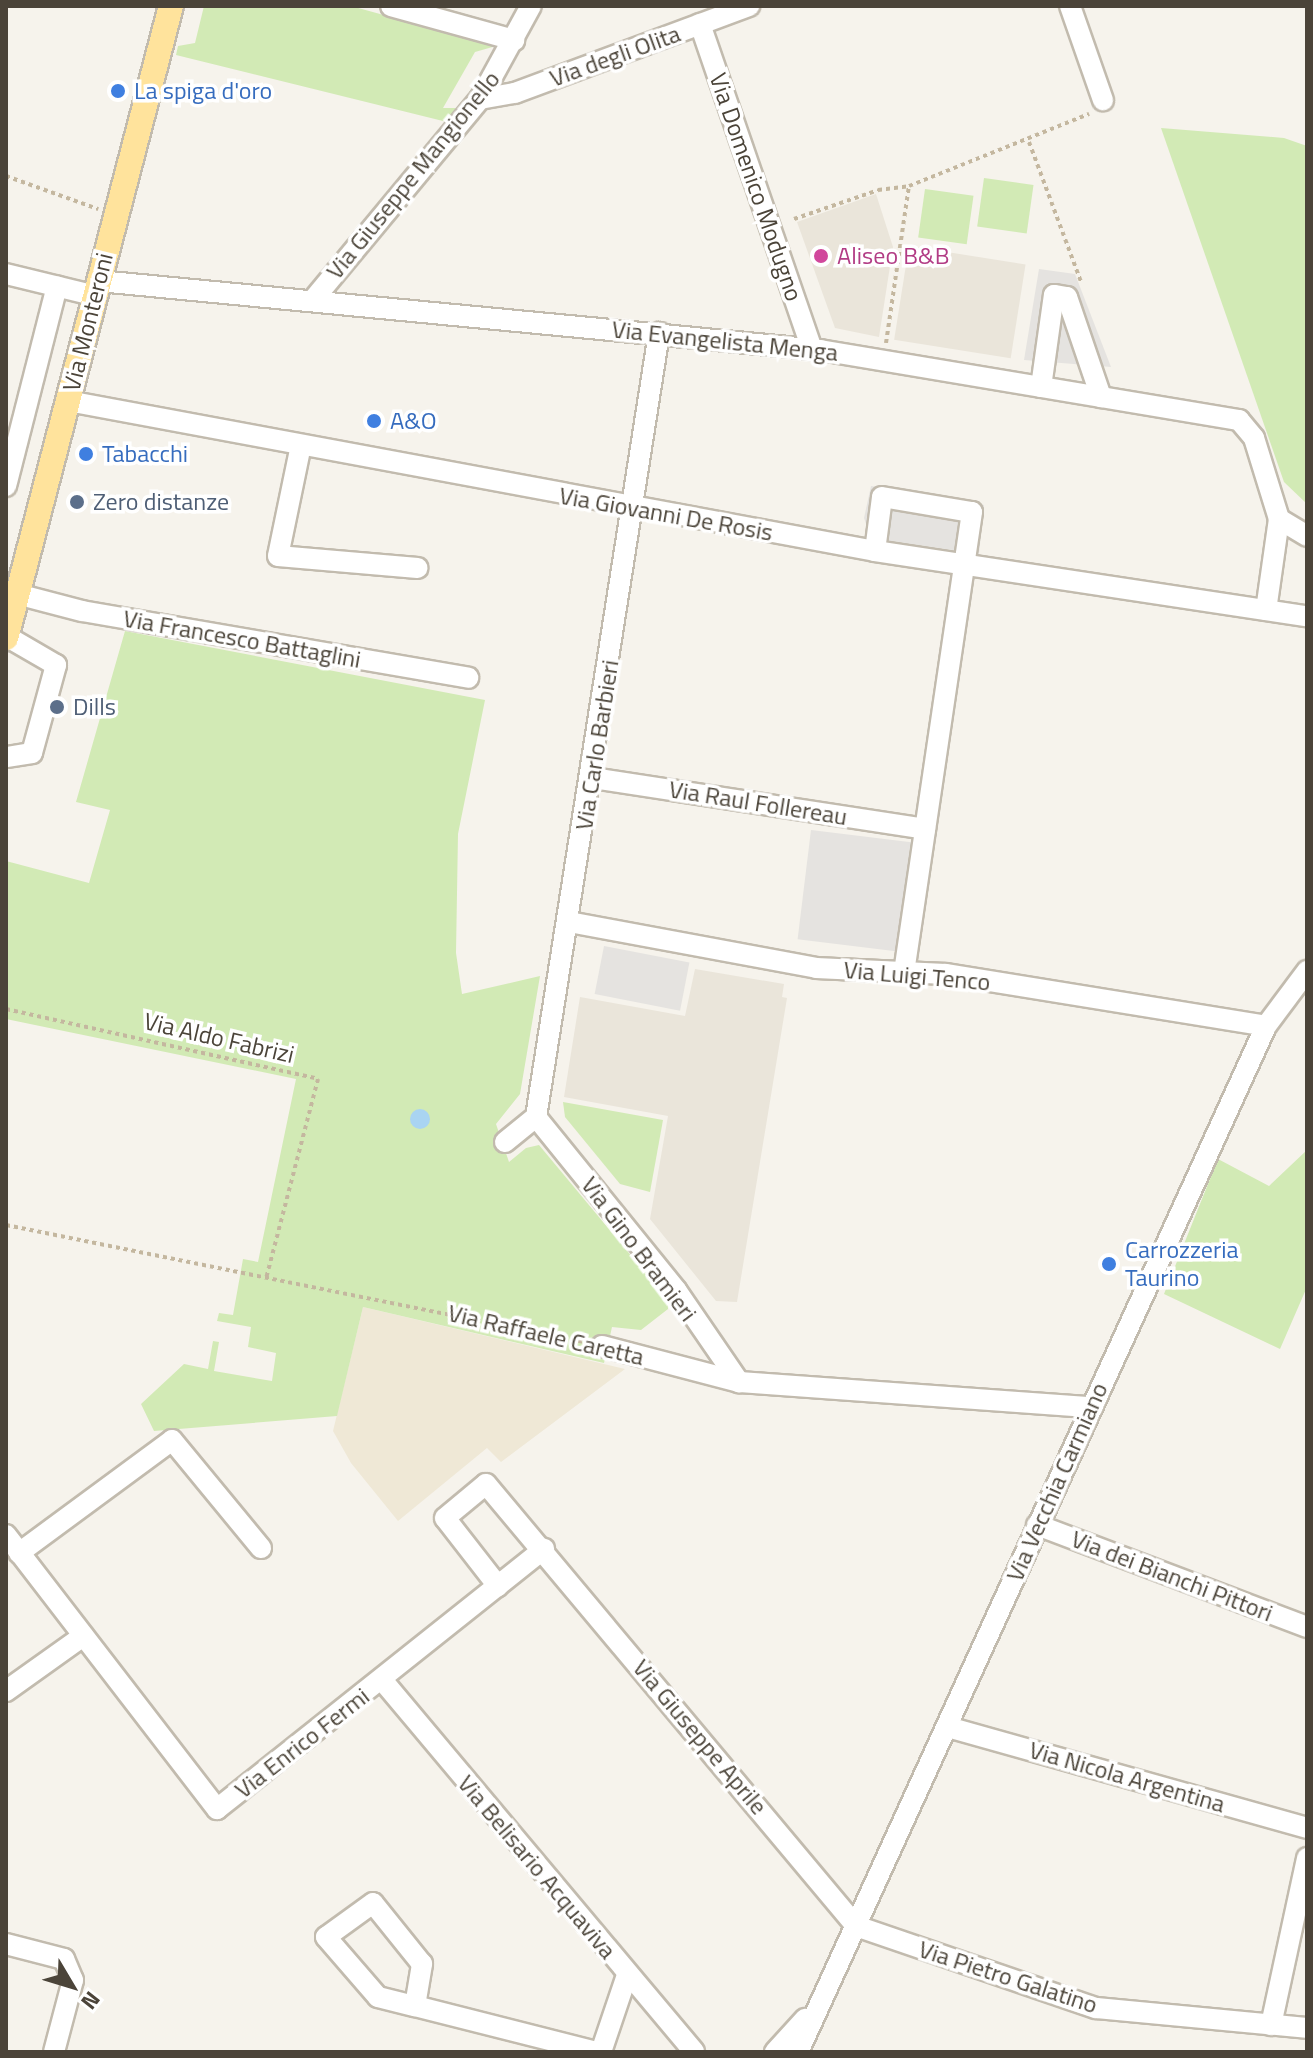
<!DOCTYPE html>
<html>
<head>
<meta charset="utf-8">
<style>
	body { margin:0 }
	#map { position:relative; width:1313px; height:2058px; overflow:hidden; background:#f6f3ec; font-family:"Titillium Web",sans-serif }
	div>[style] { position:absolute }
	.residential>* { inset:0; background:#eae5da; transform-origin:0 0 }
	.education>* { inset:0; background:#efe8d6 }
	.green>* { inset:0; background:#d2eab5; transform-origin:0 0 }
	.parking>* { inset:0; background:#e5e3e0; transform-origin:0 0 }
	.water>* { inset:0; background:#a9d4f2 }
	.round { border-radius:50% }
	.path>* { height:4px; margin-top:-2px; transform-origin:0; background:repeating-linear-gradient(90deg,#c4b79f 0 4px,transparent 0 8px) }
	.roads { filter:drop-shadow(2px 0 #c2bbae) drop-shadow(-2px 0 #c2bbae) drop-shadow(0 2px #c2bbae) drop-shadow(0 -2px #c2bbae) }
	.minor>* { height:20px; margin:-10px; padding:0 10px; transform-origin:10px; border-radius:10px; background:#fff }
	.major>* { height:24px; margin:-12px; padding:0 12px; transform-origin:12px; border-radius:12px; background:#ffe39c }
	.dots>* { width:22px; height:22px; translate:-50% -50%; box-sizing:border-box; border:4px solid #fff; border-radius:50% }
	span { translate:-50% -50%; white-space:nowrap; text-align:center; line-height:1.15; -webkit-text-stroke:7px #fff; paint-order:stroke }
	.street-label { font-size:24px; color:#4b4439 }
	.shop-label { font-size:24px; color:#366cbe }
	.left { translate:0 -50%; text-align:left }
	.hotel-label { font-size:24px; color:#b23c85 }
	.service-label { font-size:24px; color:#4e5e75 }
	.frame { position:absolute; inset:0; border:8px solid #4b4439; pointer-events:none }
	.north { position:absolute; left:32px; top:1946px; width:80px; height:80px; -webkit-text-stroke:6px #fff; paint-order:stroke; rotate:128deg; font-size:22px; font-weight:700; line-height:32px; text-align:center; color:#4b4439 }
	.north::after { content:''; display:block; margin:auto; width:28px; height:36px; background:#4b4439; clip-path:polygon(50% 0,100% 100%,50% 72%,0 100%) }
</style>
</head>
<body>
<div id="map">
	<div class="residential">
		<div style="clip-path:polygon(876px 194px,893px 247px,879px 337px,835px 328px,797px 222px)"></div>
		<div style="left:909px;top:246px;width:118px;height:95px;rotate:9deg"></div>
		<div style="clip-path:polygon(695px 969px,784px 984px,782px 997px,787px 998px,737px 1302px,716px 1301px,650px 1219px,668px 1116px,564px 1097px,580px 997px,685px 1016px)"></div>
	</div>
	<div class="education">
		<div style="clip-path:polygon(363px 1307px,625px 1369px,501px 1462px,487px 1448px,398px 1521px,351px 1463px,333px 1431px)"></div>
	</div>
	<div class="green">
		<div style="clip-path:polygon(204px 6px,351px 6px,496px 46px,475px 52px,443px 108px,456px 108px,447px 122px,176px 55px,178px 46px,195px 43px)"></div>
		<div style="clip-path:polygon(1161px 128px,1284px 138px,1307px 146px,1307px 504px,1284px 482px)"></div>
		<div style="left:984px;top:178px;width:50px;height:49px;rotate:8deg"></div>
		<div style="left:925px;top:189px;width:49px;height:49px;rotate:8deg"></div>
		<div style="clip-path:polygon(125px 631px,485px 700px,458px 834px,456px 953px,462px 994px,540px 976px,520px 1094px,496px 1124px,509px 1162px,526px 1148px,539px 1145px,668px 1300px,668px 1309px,641px 1330px,612px 1327px,604px 1363px,363px 1307px,337px 1416px,154px 1431px,141px 1404px,184px 1364px,208px 1369px,213px 1341px,219px 1342px,214px 1371px,272px 1381px,276px 1353px,248px 1347px,251px 1327px,217px 1321px,219px 1313px,233px 1315px,243px 1259px,258px 1262px,296px 1079px,6px 1019px,6px 861px,89px 883px,110px 810px,76px 802px)"></div>
		<div style="clip-path:polygon(563px 1102px,663px 1120px,650px 1192px,620px 1184px,565px 1117px)"></div>
		<div style="clip-path:polygon(1307px 1150px,1307px 1287px,1280px 1349px,1164px 1294px,1218px 1159px,1269px 1186px)"></div>
	</div>
	<div class="parking">
		<div style="clip-path:polygon(1039px 269px,1075px 274px,1111px 367px,1024px 360px)"></div>
		<div style="clip-path:polygon(871px 486px,984px 505px,979px 554px,871px 538px,864px 518px)"></div>
		<div style="left:811px;top:830px;width:103px;height:110px;rotate:7deg"></div>
		<div style="left:604px;top:946px;width:87px;height:49px;rotate:11deg"></div>
	</div>
	<div class="water">
		<div class="round" style="left:410px;top:1109px;width:20px;height:20px"></div>
	</div>
	<div class="path">
		<div style="left:1029px;top:142px;width:149px;rotate:69.6deg"></div>
		<div style="left:6px;top:176px;width:98px;rotate:19.7deg"></div>
		<div style="left:794px;top:219px;width:89px;rotate:-19deg"></div>
		<div style="left:878px;top:190px;width:31px;rotate:-7deg"></div>
		<div style="left:886px;top:343px;width:159px;rotate:-81.7deg"></div>
		<div style="left:909px;top:186px;width:194px;rotate:-21.8deg"></div>
		<div style="left:6px;top:1009px;width:320px;rotate:12.6deg"></div>
		<div style="left:318px;top:1079px;width:206px;rotate:104.6deg"></div>
		<div style="left:6px;top:1225px;width:590px;rotate:11.44deg"></div>
	</div>
	<div class="roads">
		<div class="minor">
			<div style="left:391px;top:6px;width:128px;rotate:15.5deg"></div>
			<div style="left:1070px;top:6px;width:100px;rotate:70.7deg"></div>
			<div style="left:700px;top:24px;width:344px;rotate:71deg"></div>
			<div style="left:480px;top:99px;width:36px;rotate:-10deg"></div>
			<div style="left:515px;top:93px;width:250px;rotate:-20.4deg"></div>
			<div style="left:6px;top:274px;width:93px;rotate:13.7deg"></div>
			<div style="left:99px;top:281px;width:724px;rotate:5.47deg"></div>
			<div style="left:820px;top:350px;width:425px;rotate:9.5deg"></div>
			<div style="left:1239px;top:420px;width:23px;rotate:50deg"></div>
			<div style="left:1254px;top:438px;width:85px;rotate:72.8deg"></div>
			<div style="left:1279px;top:519px;width:92px;rotate:98.1deg"></div>
			<div style="left:313px;top:300px;width:261px;rotate:-50.3deg"></div>
			<div style="left:480px;top:99px;width:106px;rotate:-61.3deg"></div>
			<div style="left:1041px;top:387px;width:93px;rotate:-82deg"></div>
			<div style="left:1054px;top:295px;width:13px;rotate:9deg"></div>
			<div style="left:1067px;top:297px;width:106px;rotate:71.2deg"></div>
			<div style="left:68px;top:401px;width:821px;rotate:10.53deg"></div>
			<div style="left:875px;top:551px;width:437px;rotate:8.6deg"></div>
			<div style="left:301px;top:445px;width:113px;rotate:101.7deg"></div>
			<div style="left:278px;top:556px;width:140px;rotate:4.9deg"></div>
			<div style="left:6px;top:486px;width:206px;rotate:-75.7deg"></div>
			<div style="left:1279px;top:519px;width:33px;rotate:31deg"></div>
			<div style="left:875px;top:551px;width:54px;rotate:-82.6deg"></div>
			<div style="left:882px;top:497px;width:91px;rotate:9.5deg"></div>
			<div style="left:972px;top:512px;width:465px;rotate:98.4deg"></div>
			<div style="left:17px;top:594px;width:67px;rotate:14.7deg"></div>
			<div style="left:82px;top:611px;width:392px;rotate:9.8deg"></div>
			<div style="left:6px;top:636px;width:58px;rotate:30.1deg"></div>
			<div style="left:56px;top:665px;width:91px;rotate:105.3deg"></div>
			<div style="left:32px;top:753px;width:26px;rotate:171deg"></div>
			<div style="left:592px;top:778px;width:337px;rotate:8.7deg"></div>
			<div style="left:569px;top:922px;width:251px;rotate:10.5deg"></div>
			<div style="left:816px;top:968px;width:130px;rotate:2.6deg"></div>
			<div style="left:946px;top:974px;width:324px;rotate:9.2deg"></div>
			<div style="left:536px;top:1117px;width:223px;rotate:51deg"></div>
			<div style="left:676px;top:1290px;width:112px;rotate:55.6deg"></div>
			<div style="left:505px;top:1142px;width:40px;rotate:-39deg"></div>
			<div style="left:536px;top:1117px;width:794px;rotate:-81.08deg"></div>
			<div style="left:602px;top:1346px;width:142px;rotate:14.7deg"></div>
			<div style="left:739px;top:1382px;width:353px;rotate:4.1deg"></div>
			<div style="left:1037px;top:1525px;width:289px;rotate:20.7deg"></div>
			<div style="left:6px;top:1535px;width:346px;rotate:52.4deg"></div>
			<div style="left:217px;top:1809px;width:418px;rotate:-38.5deg"></div>
			<div style="left:19px;top:1553px;width:190px;rotate:-36.4deg"></div>
			<div style="left:172px;top:1440px;width:140px;rotate:50.5deg"></div>
			<div style="left:498px;top:1586px;width:86px;rotate:-127.9deg"></div>
			<div style="left:445px;top:1518px;width:53px;rotate:-39.7deg"></div>
			<div style="left:486px;top:1484px;width:576px;rotate:50.07deg"></div>
			<div style="left:856px;top:1926px;width:254px;rotate:18.9deg"></div>
			<div style="left:1096px;top:2008px;width:212px;rotate:5.4deg"></div>
			<div style="left:383px;top:1681px;width:484px;rotate:50deg"></div>
			<div style="left:6px;top:1691px;width:95px;rotate:-35.5deg"></div>
			<div style="left:948px;top:1727px;width:373px;rotate:15.7deg"></div>
			<div style="left:6px;top:1944px;width:60px;rotate:14.5deg"></div>
			<div style="left:64px;top:1959px;width:23px;rotate:67deg"></div>
			<div style="left:73px;top:1980px;width:74px;rotate:104.8deg"></div>
			<div style="left:415px;top:2006px;width:43px;rotate:-80.5deg"></div>
			<div style="left:422px;top:1964px;width:78px;rotate:-128.8deg"></div>
			<div style="left:373px;top:1903px;width:58px;rotate:144.1deg"></div>
			<div style="left:326px;top:1937px;width:79px;rotate:49.1deg"></div>
			<div style="left:378px;top:1997px;width:38px;rotate:14deg"></div>
			<div style="left:415px;top:2006px;width:188px;rotate:14.2deg"></div>
			<div style="left:1271px;top:2025px;width:171px;rotate:-77.8deg"></div>
			<div style="left:601px;top:2052px;width:81px;rotate:-71.3deg"></div>
			<div style="left:775px;top:2052px;width:45px;rotate:-47.7deg"></div>
			<div style="left:798px;top:2052px;width:1128px;rotate:-65.48deg"></div>
			<div style="left:1266px;top:1026px;width:69px;rotate:-53.3deg"></div>
		</div>
		<div class="major">
			<div style="left:6px;top:638px;width:653px;rotate:-75.37deg"></div>
		</div>
	</div>
	<div class="dots">
		<div style="left:118px;top:91px;background:#3f7fe0"></div>
		<div style="left:821px;top:256px;background:#d1479c"></div>
		<div style="left:374px;top:421px;background:#3f7fe0"></div>
		<div style="left:86px;top:454px;background:#3f7fe0"></div>
		<div style="left:77px;top:502px;background:#5c6f8a"></div>
		<div style="left:57px;top:707px;background:#5c6f8a"></div>
		<div style="left:1109px;top:1264px;background:#3f7fe0"></div>
	</div>
	<div class="street-label">
		<span style="left:615px;top:56px;rotate:-20deg">Via degli Olita</span>
		<span style="left:413px;top:175px;rotate:-51deg">Via Giuseppe Mangionello</span>
		<span style="left:756px;top:187px;rotate:71deg">Via Domenico Modugno</span>
		<span style="left:88px;top:322px;rotate:-76deg">Via Monteroni</span>
		<span style="left:725px;top:341px;rotate:6deg">Via Evangelista Menga</span>
		<span style="left:666px;top:514px;rotate:10deg">Via Giovanni De Rosis</span>
		<span style="left:242px;top:639px;rotate:10deg">Via Francesco Battaglini</span>
		<span style="left:597px;top:745px;rotate:-81deg">Via Carlo Barbieri</span>
		<span style="left:758px;top:803px;rotate:9deg">Via Raul Follereau</span>
		<span style="left:917px;top:976px;rotate:5deg">Via Luigi Tenco</span>
		<span style="left:219px;top:1038px;rotate:13deg">Via Aldo Fabrizi</span>
		<span style="left:639px;top:1249px;rotate:53deg">Via Gino Bramieri</span>
		<span style="left:546px;top:1335px;rotate:13deg">Via Raffaele Caretta</span>
		<span style="left:1057px;top:1482px;rotate:-66deg">Via Vecchia Carmiano</span>
		<span style="left:1172px;top:1576px;rotate:21deg">Via dei Bianchi Pittori</span>
		<span style="left:700px;top:1737px;rotate:50deg">Via Giuseppe Aprile</span>
		<span style="left:302px;top:1743px;rotate:-38deg">Via Enrico Fermi</span>
		<span style="left:1127px;top:1777px;rotate:16deg">Via Nicola Argentina</span>
		<span style="left:537px;top:1867px;rotate:50deg">Via Belisario Acquaviva</span>
		<span style="left:1008px;top:1977px;rotate:18deg">Via Pietro Galatino</span>
	</div>
	<div class="shop-label">
		<span class="left" style="left:134px;top:91px">La spiga d'oro</span>
		<span class="left" style="left:390px;top:421px">A&amp;O</span>
		<span class="left" style="left:102px;top:454px">Tabacchi</span>
		<span class="left" style="left:1125px;top:1264px">Carrozzeria<br>Taurino</span>
	</div>
	<div class="hotel-label">
		<span class="left" style="left:837px;top:256px">Aliseo B&amp;B</span>
	</div>
	<div class="service-label">
		<span class="left" style="left:93px;top:502px">Zero distanze</span>
		<span class="left" style="left:73px;top:707px">Dills</span>
	</div>
	<div class="frame"></div>
	<div class="north">N</div>
</div>
</body>
</html>
